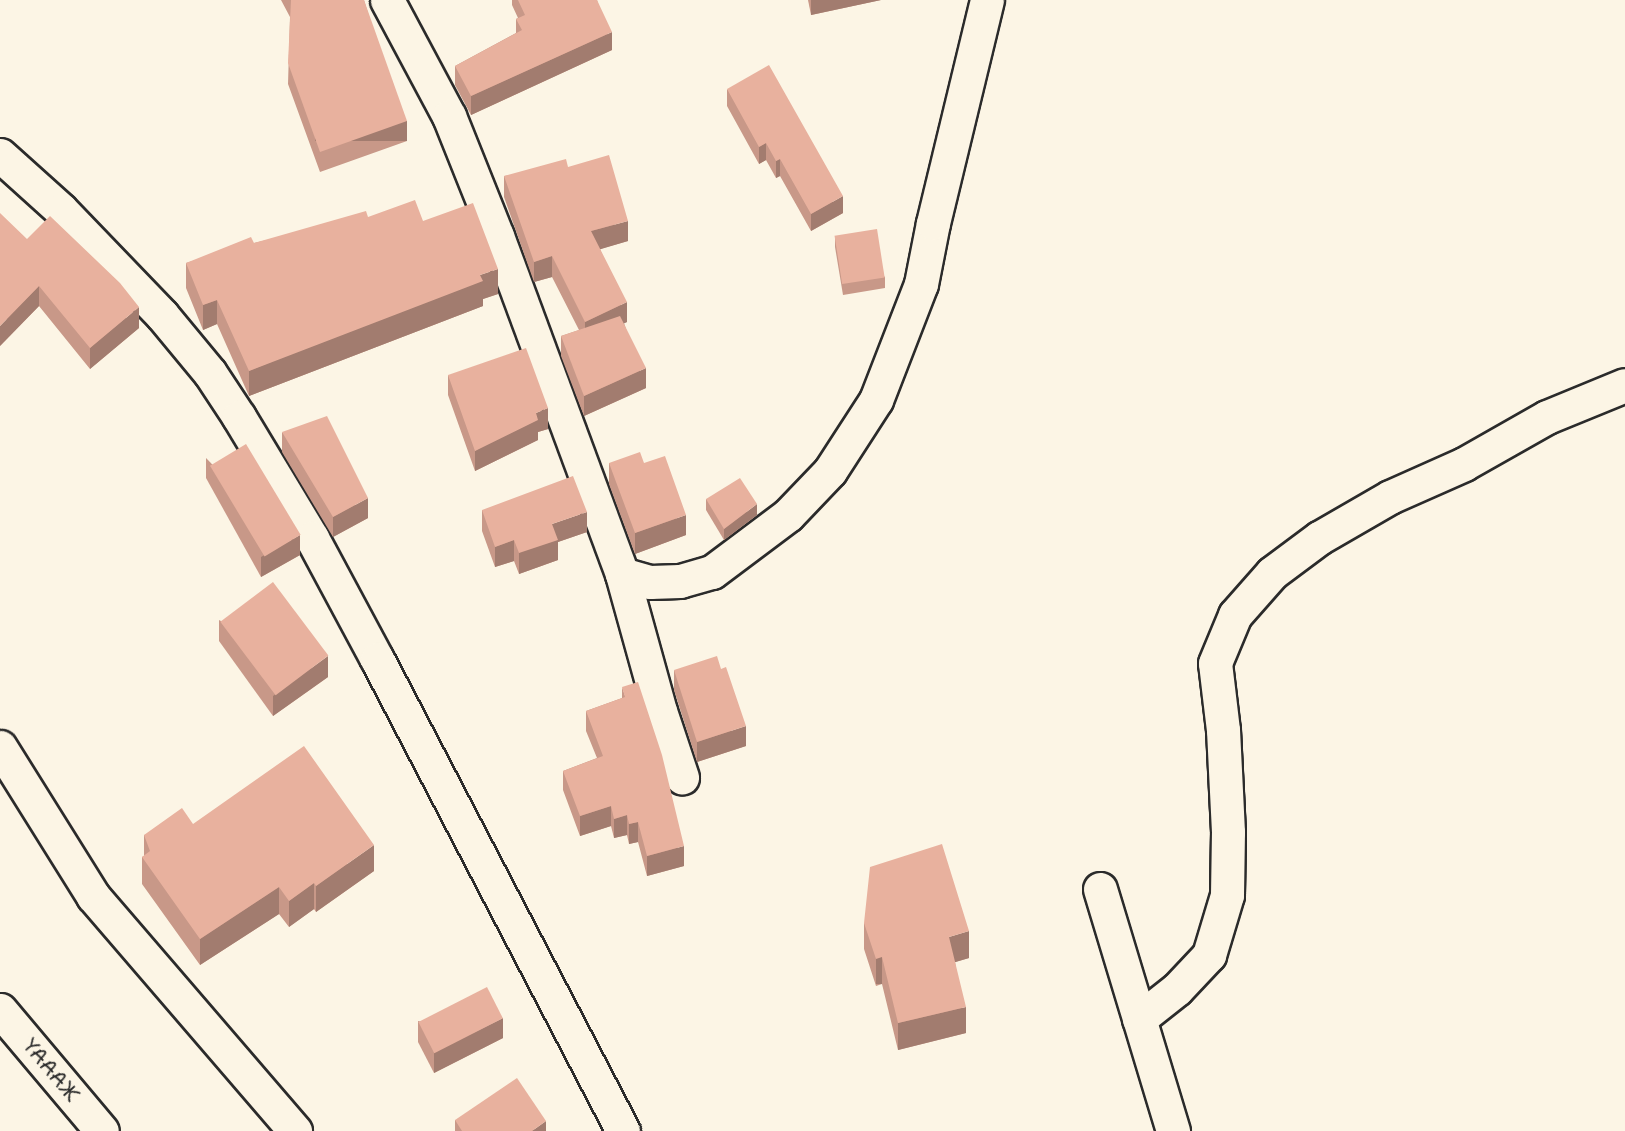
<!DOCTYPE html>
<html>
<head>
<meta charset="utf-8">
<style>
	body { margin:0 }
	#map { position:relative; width:1625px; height:1131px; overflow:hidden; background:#fcf5e5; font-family:"Shantell Sans",sans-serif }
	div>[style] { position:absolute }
	.roads { filter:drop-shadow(2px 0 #2b2b2b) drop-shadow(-2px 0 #2b2b2b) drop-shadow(0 2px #2b2b2b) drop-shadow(0 -2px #2b2b2b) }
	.street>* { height:33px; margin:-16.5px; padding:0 16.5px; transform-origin:16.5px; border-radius:16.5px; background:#fcf5e5 }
	.highway>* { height:33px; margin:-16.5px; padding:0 16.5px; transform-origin:16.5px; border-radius:16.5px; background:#fcf5e5 }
	.wall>* { inset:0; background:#c89888 }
	.shaded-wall>* { inset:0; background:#a27c6f; transform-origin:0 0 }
	.building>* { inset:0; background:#e8b19e; transform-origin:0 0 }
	span { translate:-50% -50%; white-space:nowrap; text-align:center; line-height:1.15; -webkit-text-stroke:6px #fcf5e5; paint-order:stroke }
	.street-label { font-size:21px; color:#2b2b2b }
</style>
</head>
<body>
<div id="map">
	<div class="roads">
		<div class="street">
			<div style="left:387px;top:0;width:132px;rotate:61.9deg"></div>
			<div style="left:449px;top:116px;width:129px;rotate:68.2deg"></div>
			<div style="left:497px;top:236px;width:360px;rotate:69.7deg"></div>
			<div style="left:622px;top:574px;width:142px;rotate:74.5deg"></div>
			<div style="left:660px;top:711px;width:70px;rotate:71.6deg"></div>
			<div style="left:0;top:155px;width:82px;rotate:42deg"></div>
			<div style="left:61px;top:210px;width:146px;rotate:46.1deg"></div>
			<div style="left:162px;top:315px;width:75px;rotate:50.4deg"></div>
			<div style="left:210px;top:373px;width:53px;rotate:56.6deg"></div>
			<div style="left:239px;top:417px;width:141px;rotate:58.9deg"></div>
			<div style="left:312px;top:538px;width:137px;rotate:61.8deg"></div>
			<div style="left:377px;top:659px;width:532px;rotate:62.47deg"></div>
			<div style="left:622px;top:574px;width:29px;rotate:16deg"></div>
			<div style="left:650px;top:582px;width:30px;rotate:-2deg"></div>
			<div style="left:680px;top:581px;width:33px;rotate:-16deg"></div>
			<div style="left:712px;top:572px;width:95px;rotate:-36.9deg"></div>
			<div style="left:788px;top:515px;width:61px;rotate:-46.3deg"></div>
			<div style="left:830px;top:471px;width:85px;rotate:-57.1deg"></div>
			<div style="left:876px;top:400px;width:124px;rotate:-68.8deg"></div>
			<div style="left:921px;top:284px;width:62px;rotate:-78.9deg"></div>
			<div style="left:933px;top:223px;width:229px;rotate:-76.4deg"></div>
			<div style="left:0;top:747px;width:176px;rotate:58deg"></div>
			<div style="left:93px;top:896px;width:310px;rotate:49.3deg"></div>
			<div style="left:1100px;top:889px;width:253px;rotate:73.2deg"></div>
			<div style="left:1139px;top:1019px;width:48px;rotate:-38.3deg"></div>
			<div style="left:1177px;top:989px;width:47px;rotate:-46.7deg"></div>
			<div style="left:1209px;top:955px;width:63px;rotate:-73.3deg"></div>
			<div style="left:1227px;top:895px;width:63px;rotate:-89.1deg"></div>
			<div style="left:1228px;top:832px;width:102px;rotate:-92.8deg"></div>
			<div style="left:1223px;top:730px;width:67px;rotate:-96.8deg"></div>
			<div style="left:1215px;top:663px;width:52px;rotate:-67.4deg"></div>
			<div style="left:1235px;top:615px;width:56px;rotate:-48.6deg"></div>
			<div style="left:1272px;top:573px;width:59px;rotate:-36.7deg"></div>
			<div style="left:1319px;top:538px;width:82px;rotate:-30deg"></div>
			<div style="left:1390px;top:497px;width:81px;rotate:-24deg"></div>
			<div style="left:1464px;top:464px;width:95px;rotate:-29.5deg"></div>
			<div style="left:1547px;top:417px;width:84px;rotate:-22.3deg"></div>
		</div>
		<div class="highway">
			<div style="left:0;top:1010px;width:158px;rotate:49.9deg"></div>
		</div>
	</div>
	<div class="wall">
		<div style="clip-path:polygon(281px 0,364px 0,407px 141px,320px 172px,288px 84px,290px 17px)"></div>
		<div style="clip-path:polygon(512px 0,597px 0,612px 50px,471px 115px,455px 85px,455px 66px,516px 33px,516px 19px,518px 18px,512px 5px)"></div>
		<div style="clip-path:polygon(808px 0,881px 0,811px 15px)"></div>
		<div style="clip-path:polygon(727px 89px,843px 213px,811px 231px,780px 176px,776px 178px,766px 160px,759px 164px,727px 106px)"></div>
		<div style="clip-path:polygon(568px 167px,628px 241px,600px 249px,627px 322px,624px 323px,646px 388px,584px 416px,561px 356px,561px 336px,579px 330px,552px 277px,534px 282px,504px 197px,504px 176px)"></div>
		<div style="clip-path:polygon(368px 217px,423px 221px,498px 294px,483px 299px,483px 306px,249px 396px,217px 324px,203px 330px,186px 288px,186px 263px,254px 243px)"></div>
		<div style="clip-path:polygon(835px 237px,885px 277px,885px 288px,843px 295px,835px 247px)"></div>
		<div style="clip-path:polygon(27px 239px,139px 328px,90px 369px,39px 306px,0 346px)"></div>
		<div style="clip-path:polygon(448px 375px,548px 429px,538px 432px,538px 440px,475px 471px,448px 395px)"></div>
		<div style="clip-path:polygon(282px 432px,368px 518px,333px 537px,282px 452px)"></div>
		<div style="clip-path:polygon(206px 458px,300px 555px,261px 577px,206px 478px)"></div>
		<div style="clip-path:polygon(609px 463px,644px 463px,686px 535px,635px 554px,609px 484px)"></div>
		<div style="clip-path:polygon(706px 499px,757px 515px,724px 540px,706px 510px)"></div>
		<div style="clip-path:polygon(482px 510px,587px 532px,558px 542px,558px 560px,519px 574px,514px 561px,495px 567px,482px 531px)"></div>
		<div style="clip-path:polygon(219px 620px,328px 677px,273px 716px,219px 641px)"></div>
		<div style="clip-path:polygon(674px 670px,746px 746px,697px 762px,674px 690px)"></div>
		<div style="clip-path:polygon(622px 687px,684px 866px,647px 876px,638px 842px,629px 844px,627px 835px,614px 838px,611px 826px,580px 836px,563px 790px,563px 771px,597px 758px,586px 731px,586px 711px,622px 698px)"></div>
		<div style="clip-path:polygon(193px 824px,374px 871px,316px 912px,314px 909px,289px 927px,279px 914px,200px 965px,142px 884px,142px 857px,144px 856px,144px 835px)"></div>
		<div style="clip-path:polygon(864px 923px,969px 958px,955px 962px,966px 1033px,898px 1050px,882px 984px,876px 986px,864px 949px)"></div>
		<div style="clip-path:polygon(418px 1021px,503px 1038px,434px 1073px,418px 1042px)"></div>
		<div style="clip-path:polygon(455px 1120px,546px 1131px,455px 1131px)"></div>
	</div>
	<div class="shaded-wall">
		<div style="clip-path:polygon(811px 0,881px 0,811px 15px)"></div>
		<div style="clip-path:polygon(612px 32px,612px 50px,471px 115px,471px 96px)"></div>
		<div style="left:407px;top:121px;width:20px;height:92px;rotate:90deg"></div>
		<div style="clip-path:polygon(766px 143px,766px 160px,759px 164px,759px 147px)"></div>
		<div style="clip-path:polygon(780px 159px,780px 176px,776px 178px,776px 161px)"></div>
		<div style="clip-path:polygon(843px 196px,843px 213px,811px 231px,811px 214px)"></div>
		<div style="clip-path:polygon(628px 221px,628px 241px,591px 252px,591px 231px)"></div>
		<div style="clip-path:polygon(552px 256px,552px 277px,534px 282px,534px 262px)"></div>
		<div style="clip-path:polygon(498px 269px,498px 294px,483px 299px,483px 306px,249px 396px,249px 371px,480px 275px)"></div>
		<div style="clip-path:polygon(39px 286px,39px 306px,0 346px,0 326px)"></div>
		<div style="clip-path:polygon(217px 300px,217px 324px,203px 330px,203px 305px)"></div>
		<div style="clip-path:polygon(627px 302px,627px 322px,585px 342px,585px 322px)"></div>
		<div style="clip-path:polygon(139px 307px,139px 328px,90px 369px,90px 348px)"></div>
		<div style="clip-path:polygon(646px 368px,646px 388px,584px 416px,584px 396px)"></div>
		<div style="clip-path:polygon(548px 408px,548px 429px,538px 432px,538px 440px,475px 471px,475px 451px,536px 413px)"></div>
		<div style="clip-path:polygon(368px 498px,368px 518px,333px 537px,333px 517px)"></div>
		<div style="clip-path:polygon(757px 504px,757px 515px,724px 540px,724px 529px)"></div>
		<div style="clip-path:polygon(587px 512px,587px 532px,558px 542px,558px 560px,519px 574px,519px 553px,552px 524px)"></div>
		<div style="clip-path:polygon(686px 515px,686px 535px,635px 554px,635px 533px)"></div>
		<div style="clip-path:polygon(300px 535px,300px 555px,261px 577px,261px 557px)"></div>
		<div style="clip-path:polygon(514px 540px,514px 561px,495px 567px,495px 547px)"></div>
		<div style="clip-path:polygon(328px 656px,328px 677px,273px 716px,273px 696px)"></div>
		<div style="clip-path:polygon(746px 726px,746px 746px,697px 762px,697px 742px)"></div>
		<div style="clip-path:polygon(611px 806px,611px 826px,580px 836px,580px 816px)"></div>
		<div style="clip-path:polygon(627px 815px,627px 835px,614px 838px,614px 819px)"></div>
		<div style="clip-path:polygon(638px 822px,638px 842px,629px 844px,629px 824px)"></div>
		<div style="clip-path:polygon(374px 845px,374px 871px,316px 912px,316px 886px)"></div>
		<div style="clip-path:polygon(684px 846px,684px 866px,647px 876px,647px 856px)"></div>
		<div style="clip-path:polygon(314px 883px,314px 909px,289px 927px,289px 901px)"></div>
		<div style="clip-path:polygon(279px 887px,279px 914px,200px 965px,200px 939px)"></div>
		<div style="clip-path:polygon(969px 931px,969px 958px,949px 964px,949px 937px)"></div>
		<div style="left:882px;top:957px;width:27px;height:6px;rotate:90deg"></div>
		<div style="clip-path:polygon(966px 1007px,966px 1033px,898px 1050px,898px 1023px)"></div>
		<div style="clip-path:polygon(503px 1018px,503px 1038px,434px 1073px,434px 1052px)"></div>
		<div style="clip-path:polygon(546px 1121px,546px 1131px,532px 1131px)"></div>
	</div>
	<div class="building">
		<div style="clip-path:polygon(291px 0,364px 0,407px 121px,320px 152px,288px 63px)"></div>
		<div style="clip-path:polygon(518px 0,597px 0,612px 32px,471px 96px,455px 66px,522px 30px,516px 19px,525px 15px)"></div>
		<div style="clip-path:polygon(769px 65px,843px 196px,811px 214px,780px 159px,776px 161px,766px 143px,759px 147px,727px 89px)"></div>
		<div style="clip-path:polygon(609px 155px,628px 221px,591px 231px,627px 302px,585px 322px,552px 256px,534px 262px,504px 176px,566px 159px,568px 167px)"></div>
		<div style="clip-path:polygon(415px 200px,423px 221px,473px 203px,498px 269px,480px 275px,483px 281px,249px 371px,217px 300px,203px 305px,186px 263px,251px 237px,254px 243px,366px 211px,368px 217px)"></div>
		<div style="clip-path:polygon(0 213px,27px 239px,50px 216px,120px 283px,139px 307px,90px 348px,39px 286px,0 326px)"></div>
		<div style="left:877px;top:229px;width:49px;height:43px;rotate:81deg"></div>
		<div style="clip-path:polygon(620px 316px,646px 368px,584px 396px,561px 336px)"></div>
		<div style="clip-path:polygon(526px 348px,548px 408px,536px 413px,538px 420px,475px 451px,448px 375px)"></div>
		<div style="clip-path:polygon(327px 416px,368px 498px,333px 517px,282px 432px)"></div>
		<div style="left:246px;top:444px;width:106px;height:42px;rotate:59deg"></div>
		<div style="clip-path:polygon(640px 452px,644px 463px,665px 456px,686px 515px,635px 533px,609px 463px)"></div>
		<div style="clip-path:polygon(573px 476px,587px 512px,552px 524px,558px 540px,519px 553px,514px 540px,495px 547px,482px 510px)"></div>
		<div style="clip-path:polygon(740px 478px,757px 504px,724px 529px,706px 499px)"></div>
		<div style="left:273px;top:582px;width:92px;height:66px;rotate:53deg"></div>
		<div style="clip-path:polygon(717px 656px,721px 669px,726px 667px,746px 726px,697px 742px,674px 670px)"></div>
		<div style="clip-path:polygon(638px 682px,662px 755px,684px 846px,647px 856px,638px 822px,629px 824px,627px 815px,614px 819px,611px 806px,580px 816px,563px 771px,603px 756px,586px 711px,625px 697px,622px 687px)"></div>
		<div style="clip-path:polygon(304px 746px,374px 845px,316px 886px,314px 883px,289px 901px,279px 887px,200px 939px,142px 857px,150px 851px,144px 835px,182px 808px,193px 824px)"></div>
		<div style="clip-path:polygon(942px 844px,969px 931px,949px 937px,966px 1007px,898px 1023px,882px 957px,876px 959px,864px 923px,870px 867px)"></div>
		<div style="left:487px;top:987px;width:35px;height:77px;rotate:63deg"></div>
		<div style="clip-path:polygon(517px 1078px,546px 1121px,532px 1131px,462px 1131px,455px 1120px)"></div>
	</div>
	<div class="street-label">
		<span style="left:51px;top:1070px;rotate:50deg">ҮАААЖ</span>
	</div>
</div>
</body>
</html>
